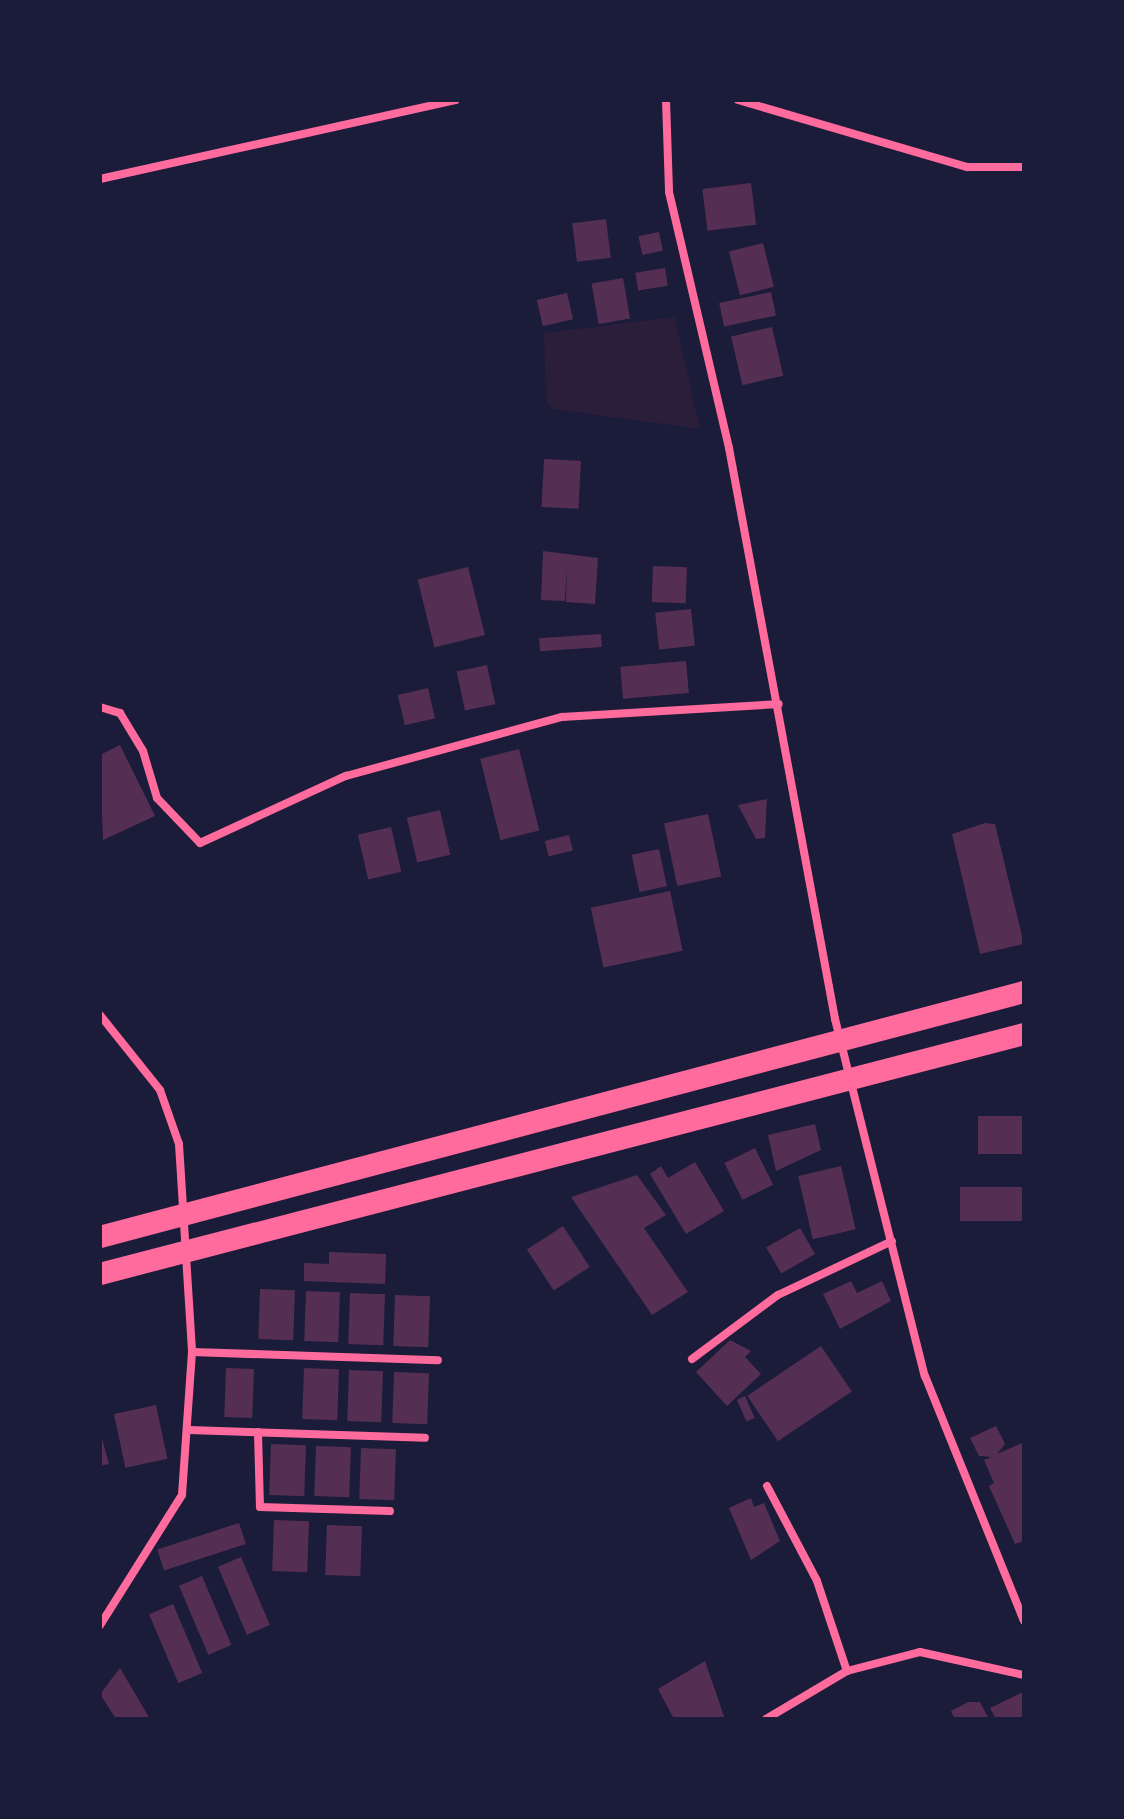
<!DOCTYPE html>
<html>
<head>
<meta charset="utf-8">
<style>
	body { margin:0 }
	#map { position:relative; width:1124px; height:1819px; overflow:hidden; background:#1b1b3a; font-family:"Varela Round",sans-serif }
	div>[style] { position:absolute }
	.green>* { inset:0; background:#2a1e3b }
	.building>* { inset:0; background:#542f53; transform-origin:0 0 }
	.minor>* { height:8px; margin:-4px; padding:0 4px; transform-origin:4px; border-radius:4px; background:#ff6b9d }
	.trunk>* { height:22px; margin:-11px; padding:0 11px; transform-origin:11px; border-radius:11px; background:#ff6b9d }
	span { translate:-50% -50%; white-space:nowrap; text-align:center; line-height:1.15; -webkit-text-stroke:7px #1b1b3a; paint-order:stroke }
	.frame { position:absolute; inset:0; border:102px solid #1b1b3a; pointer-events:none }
</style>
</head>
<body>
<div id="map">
	<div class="green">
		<div style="clip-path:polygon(675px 317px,700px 429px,553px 409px,546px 401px,544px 333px)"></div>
	</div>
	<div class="building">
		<div style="left:751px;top:183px;width:42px;height:49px;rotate:83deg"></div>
		<div style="left:606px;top:219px;width:39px;height:34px;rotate:83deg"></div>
		<div style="left:659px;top:232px;width:19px;height:21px;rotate:78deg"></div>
		<div style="left:763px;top:243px;width:45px;height:35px;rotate:76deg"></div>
		<div style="left:665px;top:268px;width:18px;height:30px;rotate:81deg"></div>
		<div style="left:623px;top:278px;width:41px;height:32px;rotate:80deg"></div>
		<div style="left:771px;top:292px;width:24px;height:53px;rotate:78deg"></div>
		<div style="left:567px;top:293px;width:27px;height:31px;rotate:77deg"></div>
		<div style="left:772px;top:327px;width:50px;height:42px;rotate:77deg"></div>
		<div style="left:544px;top:459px;width:37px;height:48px;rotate:3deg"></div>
		<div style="clip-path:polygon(543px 551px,598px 558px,595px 604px,566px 602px,567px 565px,565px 601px,541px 600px)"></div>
		<div style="left:653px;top:566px;width:34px;height:36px;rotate:2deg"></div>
		<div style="left:468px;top:567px;width:70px;height:52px;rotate:76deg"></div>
		<div style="left:691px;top:609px;width:37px;height:36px;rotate:84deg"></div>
		<div style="left:601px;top:634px;width:13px;height:62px;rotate:86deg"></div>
		<div style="left:686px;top:661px;width:32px;height:66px;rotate:85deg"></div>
		<div style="left:487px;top:665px;width:40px;height:31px;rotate:78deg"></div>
		<div style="left:428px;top:688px;width:31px;height:31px;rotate:77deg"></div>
		<div style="clip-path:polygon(120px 745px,155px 816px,103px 840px,100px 755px)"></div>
		<div style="left:519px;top:749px;width:84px;height:40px;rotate:76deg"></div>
		<div style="clip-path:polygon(767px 799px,765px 838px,756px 839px,738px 805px)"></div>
		<div style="left:440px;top:810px;width:46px;height:34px;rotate:77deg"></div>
		<div style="left:708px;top:814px;width:64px;height:45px;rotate:78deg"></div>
		<div style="clip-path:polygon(985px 823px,995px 824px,1024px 944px,980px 954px,952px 834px)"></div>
		<div style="left:391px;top:827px;width:46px;height:34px;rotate:77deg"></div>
		<div style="left:569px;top:835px;width:16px;height:25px;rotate:76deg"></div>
		<div style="left:659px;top:849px;width:38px;height:28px;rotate:78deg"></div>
		<div style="left:670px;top:891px;width:61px;height:81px;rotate:78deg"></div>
		<div style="left:1024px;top:1116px;width:38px;height:46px;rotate:90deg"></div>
		<div style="clip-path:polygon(815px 1124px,821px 1150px,776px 1171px,768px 1135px)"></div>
		<div style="left:755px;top:1148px;width:41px;height:34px;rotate:64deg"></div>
		<div style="clip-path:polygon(695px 1162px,724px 1211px,686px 1234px,650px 1174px,661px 1166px,668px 1178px)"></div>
		<div style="left:841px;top:1166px;width:65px;height:44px;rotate:77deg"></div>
		<div style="clip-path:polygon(637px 1175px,666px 1215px,644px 1228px,688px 1292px,652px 1315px,571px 1197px)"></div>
		<div style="left:1024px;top:1187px;width:34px;height:64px;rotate:90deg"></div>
		<div style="left:563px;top:1226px;width:49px;height:43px;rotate:57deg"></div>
		<div style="left:800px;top:1228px;width:30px;height:39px;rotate:60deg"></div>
		<div style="clip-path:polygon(329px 1252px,386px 1254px,385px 1284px,304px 1281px,304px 1263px,329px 1264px)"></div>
		<div style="clip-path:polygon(851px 1281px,857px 1293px,882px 1281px,891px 1301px,840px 1329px,823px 1294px)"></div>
		<div style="left:260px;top:1289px;width:35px;height:50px;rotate:2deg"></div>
		<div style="left:306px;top:1291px;width:34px;height:50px;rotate:2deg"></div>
		<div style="left:350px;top:1293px;width:35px;height:51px;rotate:2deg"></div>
		<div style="left:395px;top:1295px;width:35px;height:51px;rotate:2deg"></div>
		<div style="clip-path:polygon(730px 1340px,751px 1351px,745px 1357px,761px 1374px,727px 1406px,696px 1372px)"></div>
		<div style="left:821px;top:1346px;width:55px;height:89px;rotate:56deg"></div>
		<div style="left:226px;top:1368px;width:28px;height:49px;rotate:2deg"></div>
		<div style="left:304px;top:1368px;width:35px;height:51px;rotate:2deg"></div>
		<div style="left:349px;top:1370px;width:34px;height:51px;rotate:2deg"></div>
		<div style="left:394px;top:1372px;width:35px;height:51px;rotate:2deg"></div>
		<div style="left:745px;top:1396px;width:24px;height:9px;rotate:66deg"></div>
		<div style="left:156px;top:1405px;width:55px;height:43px;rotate:78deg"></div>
		<div style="clip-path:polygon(996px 1426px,1005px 1444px,997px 1454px,1024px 1442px,1024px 1541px,1015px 1544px,989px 1486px,994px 1483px,984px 1460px,991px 1457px,979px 1456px,970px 1438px)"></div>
		<div style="clip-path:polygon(100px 1431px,109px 1464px,100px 1466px)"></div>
		<div style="left:271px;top:1444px;width:35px;height:51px;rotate:2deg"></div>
		<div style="left:316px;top:1446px;width:35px;height:50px;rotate:2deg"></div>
		<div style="left:361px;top:1448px;width:35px;height:51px;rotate:2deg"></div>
		<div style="clip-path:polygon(751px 1498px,754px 1507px,764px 1503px,780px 1541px,751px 1560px,729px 1508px)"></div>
		<div style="left:274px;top:1520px;width:35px;height:51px;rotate:2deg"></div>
		<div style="left:239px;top:1523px;width:22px;height:86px;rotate:72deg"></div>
		<div style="left:327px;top:1525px;width:35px;height:50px;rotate:2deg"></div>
		<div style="left:241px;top:1557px;width:74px;height:25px;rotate:67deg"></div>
		<div style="left:202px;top:1576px;width:75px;height:25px;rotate:67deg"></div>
		<div style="left:173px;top:1604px;width:75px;height:26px;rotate:67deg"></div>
		<div style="clip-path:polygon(705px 1661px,725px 1719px,674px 1719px,658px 1689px)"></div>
		<div style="clip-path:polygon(120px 1668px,150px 1719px,116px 1719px,100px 1694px)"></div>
		<div style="clip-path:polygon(1023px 1692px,1024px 1719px,996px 1719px,990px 1708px)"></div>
		<div style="clip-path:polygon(968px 1702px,980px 1702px,989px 1719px,955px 1719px,951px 1711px)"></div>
	</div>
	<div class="minor">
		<div style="left:666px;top:100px;width:92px;rotate:88.1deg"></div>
		<div style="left:669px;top:192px;width:263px;rotate:76.8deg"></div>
		<div style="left:729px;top:448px;width:581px;rotate:79.48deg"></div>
		<div style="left:835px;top:1019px;width:368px;rotate:75.9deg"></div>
		<div style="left:925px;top:1376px;width:264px;rotate:68deg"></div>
		<div style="left:738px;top:100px;width:239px;rotate:16.3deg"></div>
		<div style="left:967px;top:167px;width:57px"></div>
		<div style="left:100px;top:179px;width:364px;rotate:-12.5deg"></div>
		<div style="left:100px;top:707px;width:21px;rotate:17deg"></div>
		<div style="left:120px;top:713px;width:44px;rotate:58.8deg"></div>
		<div style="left:143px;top:751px;width:49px;rotate:73.4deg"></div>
		<div style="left:157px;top:798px;width:62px;rotate:46.3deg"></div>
		<div style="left:200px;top:843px;width:161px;rotate:-24.7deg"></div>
		<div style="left:346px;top:776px;width:224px;rotate:-15.3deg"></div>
		<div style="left:562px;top:717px;width:217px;rotate:-3.4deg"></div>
		<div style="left:100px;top:1015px;width:96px;rotate:51.3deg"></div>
		<div style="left:160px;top:1090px;width:57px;rotate:70.6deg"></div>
		<div style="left:179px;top:1144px;width:208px;rotate:86.4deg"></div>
		<div style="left:192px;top:1352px;width:143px;rotate:94deg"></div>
		<div style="left:182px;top:1495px;width:154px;rotate:122.2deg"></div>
		<div style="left:192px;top:1352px;width:246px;rotate:1.9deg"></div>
		<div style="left:692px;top:1359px;width:107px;rotate:-36.7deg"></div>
		<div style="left:778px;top:1295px;width:126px;rotate:-25.3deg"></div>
		<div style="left:189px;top:1430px;width:236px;rotate:1.9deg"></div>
		<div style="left:258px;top:1432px;width:75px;rotate:88.5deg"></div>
		<div style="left:260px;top:1507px;width:130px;rotate:1.8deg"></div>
		<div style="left:767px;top:1486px;width:107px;rotate:62.2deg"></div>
		<div style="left:817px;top:1581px;width:95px;rotate:71.6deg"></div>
		<div style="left:766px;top:1719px;width:94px;rotate:-30.7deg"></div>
		<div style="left:847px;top:1671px;width:75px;rotate:-14.6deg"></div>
		<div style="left:920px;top:1652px;width:107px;rotate:12.5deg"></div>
	</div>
	<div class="trunk">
		<div style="left:100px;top:1237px;width:956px;rotate:-14.85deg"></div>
		<div style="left:100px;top:1274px;width:955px;rotate:-14.56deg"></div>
	</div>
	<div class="frame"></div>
</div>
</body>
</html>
